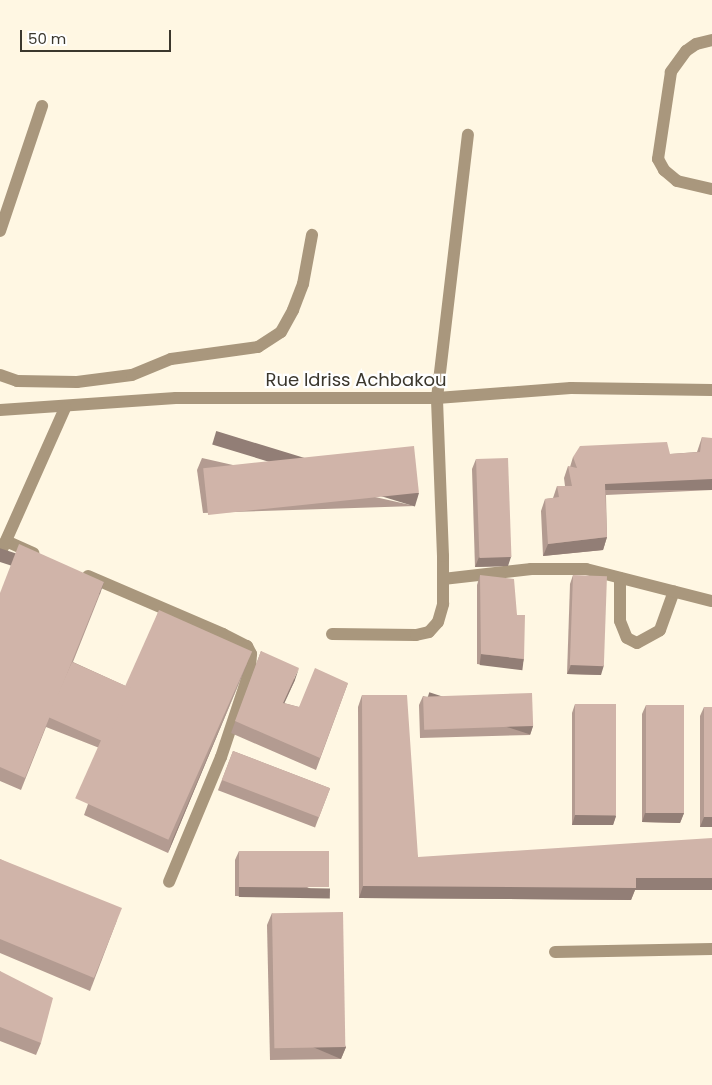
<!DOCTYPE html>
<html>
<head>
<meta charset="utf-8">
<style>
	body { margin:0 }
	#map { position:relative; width:712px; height:1085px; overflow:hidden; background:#fff7e3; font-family:Poppins,sans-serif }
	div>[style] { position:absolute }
	.minor>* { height:12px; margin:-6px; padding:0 6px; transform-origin:6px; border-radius:6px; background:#a9977d }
	.wall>* { inset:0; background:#b39b91; transform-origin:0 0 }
	.shaded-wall>* { inset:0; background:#927e76; transform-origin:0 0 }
	.building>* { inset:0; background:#d0b4a9; transform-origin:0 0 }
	span { translate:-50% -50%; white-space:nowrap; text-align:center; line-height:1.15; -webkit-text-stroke:4.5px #fff; paint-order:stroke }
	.street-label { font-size:18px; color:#3b372d }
	.scale { position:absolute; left:20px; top:30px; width:151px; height:22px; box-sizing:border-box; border:2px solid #3b372d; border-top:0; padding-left:6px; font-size:15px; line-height:18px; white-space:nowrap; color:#3b372d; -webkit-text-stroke:4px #fff; paint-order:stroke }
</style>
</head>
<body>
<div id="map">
	<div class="minor">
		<div style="left:712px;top:40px;width:16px;rotate:166deg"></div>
		<div style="left:696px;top:44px;width:12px;rotate:145deg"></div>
		<div style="left:686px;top:51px;width:26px;rotate:126deg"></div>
		<div style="left:671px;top:72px;width:88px;rotate:98.5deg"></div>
		<div style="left:658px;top:159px;width:13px;rotate:61deg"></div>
		<div style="left:664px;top:170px;width:17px;rotate:40deg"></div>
		<div style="left:677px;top:181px;width:36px;rotate:13deg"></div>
		<div style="left:0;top:231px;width:132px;rotate:-71.4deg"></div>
		<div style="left:0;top:375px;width:18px;rotate:19deg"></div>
		<div style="left:17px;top:381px;width:60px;rotate:1deg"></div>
		<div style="left:77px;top:382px;width:55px;rotate:-7.3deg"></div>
		<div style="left:132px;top:375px;width:42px;rotate:-22.3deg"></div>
		<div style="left:171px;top:359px;width:88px;rotate:-7.9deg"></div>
		<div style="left:258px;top:347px;width:27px;rotate:-33deg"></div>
		<div style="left:281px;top:332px;width:25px;rotate:-61deg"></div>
		<div style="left:293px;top:310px;width:28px;rotate:-69deg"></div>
		<div style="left:303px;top:284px;width:50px;rotate:-79.6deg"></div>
		<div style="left:0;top:410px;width:176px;rotate:-3.9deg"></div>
		<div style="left:176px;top:398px;width:261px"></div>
		<div style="left:437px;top:398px;width:134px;rotate:-4.3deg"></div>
		<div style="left:571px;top:388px;width:141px;rotate:0.8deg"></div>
		<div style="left:6px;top:541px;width:30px;rotate:24deg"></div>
		<div style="left:0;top:554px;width:160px;rotate:-66deg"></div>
		<div style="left:88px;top:576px;width:147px;rotate:23.2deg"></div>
		<div style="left:223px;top:634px;width:27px;rotate:27deg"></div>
		<div style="left:247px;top:646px;width:9px;rotate:63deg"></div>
		<div style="left:251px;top:654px;width:16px;rotate:94deg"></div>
		<div style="left:250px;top:670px;width:92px;rotate:108.4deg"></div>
		<div style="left:221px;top:757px;width:135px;rotate:112.6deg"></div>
		<div style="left:620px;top:578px;width:43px;rotate:90deg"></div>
		<div style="left:620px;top:621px;width:18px;rotate:68deg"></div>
		<div style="left:627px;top:638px;width:11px;rotate:27deg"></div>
		<div style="left:637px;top:643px;width:26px;rotate:-29deg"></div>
		<div style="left:660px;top:630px;width:41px;rotate:-70.3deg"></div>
		<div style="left:443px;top:579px;width:89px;rotate:-6.5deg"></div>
		<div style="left:531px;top:569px;width:55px"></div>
		<div style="left:586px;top:569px;width:130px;rotate:14.3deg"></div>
		<div style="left:332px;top:634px;width:84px;rotate:0.7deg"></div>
		<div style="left:416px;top:635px;width:13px;rotate:-13deg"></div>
		<div style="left:429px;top:632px;width:13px;rotate:-48deg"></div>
		<div style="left:438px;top:622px;width:19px;rotate:-74deg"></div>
		<div style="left:443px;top:604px;width:48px;rotate:-90deg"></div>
		<div style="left:443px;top:556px;width:158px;rotate:-92.2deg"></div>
		<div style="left:437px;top:398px;width:265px;rotate:-83.3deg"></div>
		<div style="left:555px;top:952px;width:157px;rotate:-1.1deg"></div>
	</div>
	<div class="wall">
		<div style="clip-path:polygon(702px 437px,712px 490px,606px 495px,607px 537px,603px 550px,543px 556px,541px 511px,545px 499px,553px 498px,557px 486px,565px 486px,564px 478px,568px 466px,570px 467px,573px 457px,670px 454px,697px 452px)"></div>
		<div style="clip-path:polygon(202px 458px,415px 506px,203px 513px,197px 470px)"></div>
		<div style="clip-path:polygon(476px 459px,508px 566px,475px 567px,472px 469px)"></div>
		<div style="clip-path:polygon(480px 575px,517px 615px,524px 659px,521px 669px,477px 664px,477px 585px)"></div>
		<div style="clip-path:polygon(573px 575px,601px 675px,567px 674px,570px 584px)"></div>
		<div style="clip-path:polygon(0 593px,100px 594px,73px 662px,130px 688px,107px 751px,46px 727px,21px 790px,0 781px)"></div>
		<div style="clip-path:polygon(159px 610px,247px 664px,168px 853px,84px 815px)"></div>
		<div style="clip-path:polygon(261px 651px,295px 680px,284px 703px,299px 707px,348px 683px,316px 770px,231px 733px)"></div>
		<div style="clip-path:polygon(362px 695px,418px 857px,635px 890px,631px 900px,359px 898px,358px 707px)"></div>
		<div style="clip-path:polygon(423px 696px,533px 726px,530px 735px,420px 738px,419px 705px)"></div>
		<div style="clip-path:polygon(575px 704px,616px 816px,613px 825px,572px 825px,572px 713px)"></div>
		<div style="clip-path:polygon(646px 705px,684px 813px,680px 823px,642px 822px,642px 714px)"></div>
		<div style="clip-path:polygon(704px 707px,712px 707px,712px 827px,700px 827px,700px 716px)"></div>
		<div style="left:233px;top:751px;width:104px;height:42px;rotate:21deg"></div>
		<div style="clip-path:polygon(239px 851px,326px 897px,235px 896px,235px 860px)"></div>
		<div style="clip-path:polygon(0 859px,117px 920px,90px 991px,0 953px)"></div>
		<div style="clip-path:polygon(272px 913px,346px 1047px,341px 1059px,270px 1060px,267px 925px)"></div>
		<div style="clip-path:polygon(0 971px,41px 1043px,36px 1055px,0 1041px)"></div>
	</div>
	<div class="shaded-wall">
		<div style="left:712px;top:479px;width:11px;height:107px;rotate:90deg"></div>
		<div style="left:419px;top:493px;width:14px;height:212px;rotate:107deg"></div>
		<div style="clip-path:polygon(607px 537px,603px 550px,543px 556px,548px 544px)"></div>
		<div style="clip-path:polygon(479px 557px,511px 557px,508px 566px,475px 567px)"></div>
		<div style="left:104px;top:582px;width:13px;height:211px;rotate:108deg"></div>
		<div style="clip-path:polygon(252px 652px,247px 664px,168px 853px,172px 841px)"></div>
		<div style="left:481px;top:654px;width:43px;height:11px;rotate:7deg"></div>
		<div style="clip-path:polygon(571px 665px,604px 665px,601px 675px,567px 674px)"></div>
		<div style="clip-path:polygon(299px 668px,295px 680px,279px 715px,283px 703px)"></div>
		<div style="left:533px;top:726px;width:9px;height:109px;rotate:108deg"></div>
		<div style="clip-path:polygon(645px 813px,684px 813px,680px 823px,642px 822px)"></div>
		<div style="clip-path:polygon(575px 815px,616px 816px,613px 825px,572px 825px)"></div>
		<div style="clip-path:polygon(704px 817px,712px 817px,712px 827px,700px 827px)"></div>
		<div style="clip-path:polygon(636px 878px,712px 878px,712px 890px,635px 890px,631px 900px,359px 898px,363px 886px)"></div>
		<div style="left:239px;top:887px;width:91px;height:10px;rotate:1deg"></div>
		<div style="left:346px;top:1047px;width:13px;height:72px;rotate:113deg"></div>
	</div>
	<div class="building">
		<div style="clip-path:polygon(702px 437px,712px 438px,712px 479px,605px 484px,607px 537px,548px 544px,545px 499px,559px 497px,557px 486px,572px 486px,568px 466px,577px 468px,573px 457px,580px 446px,667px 442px,670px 454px,700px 452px)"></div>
		<div style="left:414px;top:446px;width:47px;height:212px;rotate:84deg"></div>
		<div style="left:508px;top:458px;width:99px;height:32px;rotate:88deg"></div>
		<div style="clip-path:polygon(19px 544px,104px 582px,25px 778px,0 767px,0 593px)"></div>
		<div style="clip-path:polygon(480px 575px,514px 579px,517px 615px,525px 615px,524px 659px,481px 654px)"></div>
		<div style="left:573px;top:575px;width:34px;height:90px;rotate:2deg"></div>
		<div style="left:159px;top:610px;width:102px;height:206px;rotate:24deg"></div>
		<div style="clip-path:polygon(261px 651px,299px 668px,283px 703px,299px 707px,315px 668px,348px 683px,320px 758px,235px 721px)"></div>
		<div style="left:72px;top:662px;width:64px;height:60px;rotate:24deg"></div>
		<div style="left:532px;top:693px;width:33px;height:109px;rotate:88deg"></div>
		<div style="clip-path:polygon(362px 695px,407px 695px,418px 857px,712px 838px,712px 878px,636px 878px,636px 888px,363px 886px)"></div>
		<div style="left:575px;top:704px;width:41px;height:111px"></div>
		<div style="left:646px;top:705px;width:38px;height:108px"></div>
		<div style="left:704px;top:707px;width:8px;height:110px"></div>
		<div style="left:233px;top:751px;width:104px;height:31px;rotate:21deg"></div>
		<div style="left:239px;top:851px;width:90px;height:36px"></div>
		<div style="clip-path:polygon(0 859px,122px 908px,94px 978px,0 939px)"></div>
		<div style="left:343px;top:912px;width:135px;height:71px;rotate:89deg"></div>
		<div style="clip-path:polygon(0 971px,53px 998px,41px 1043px,0 1027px)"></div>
	</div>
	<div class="street-label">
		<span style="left:356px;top:380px">Rue Idriss Achbakou</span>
	</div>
	<div class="scale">50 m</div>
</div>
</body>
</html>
